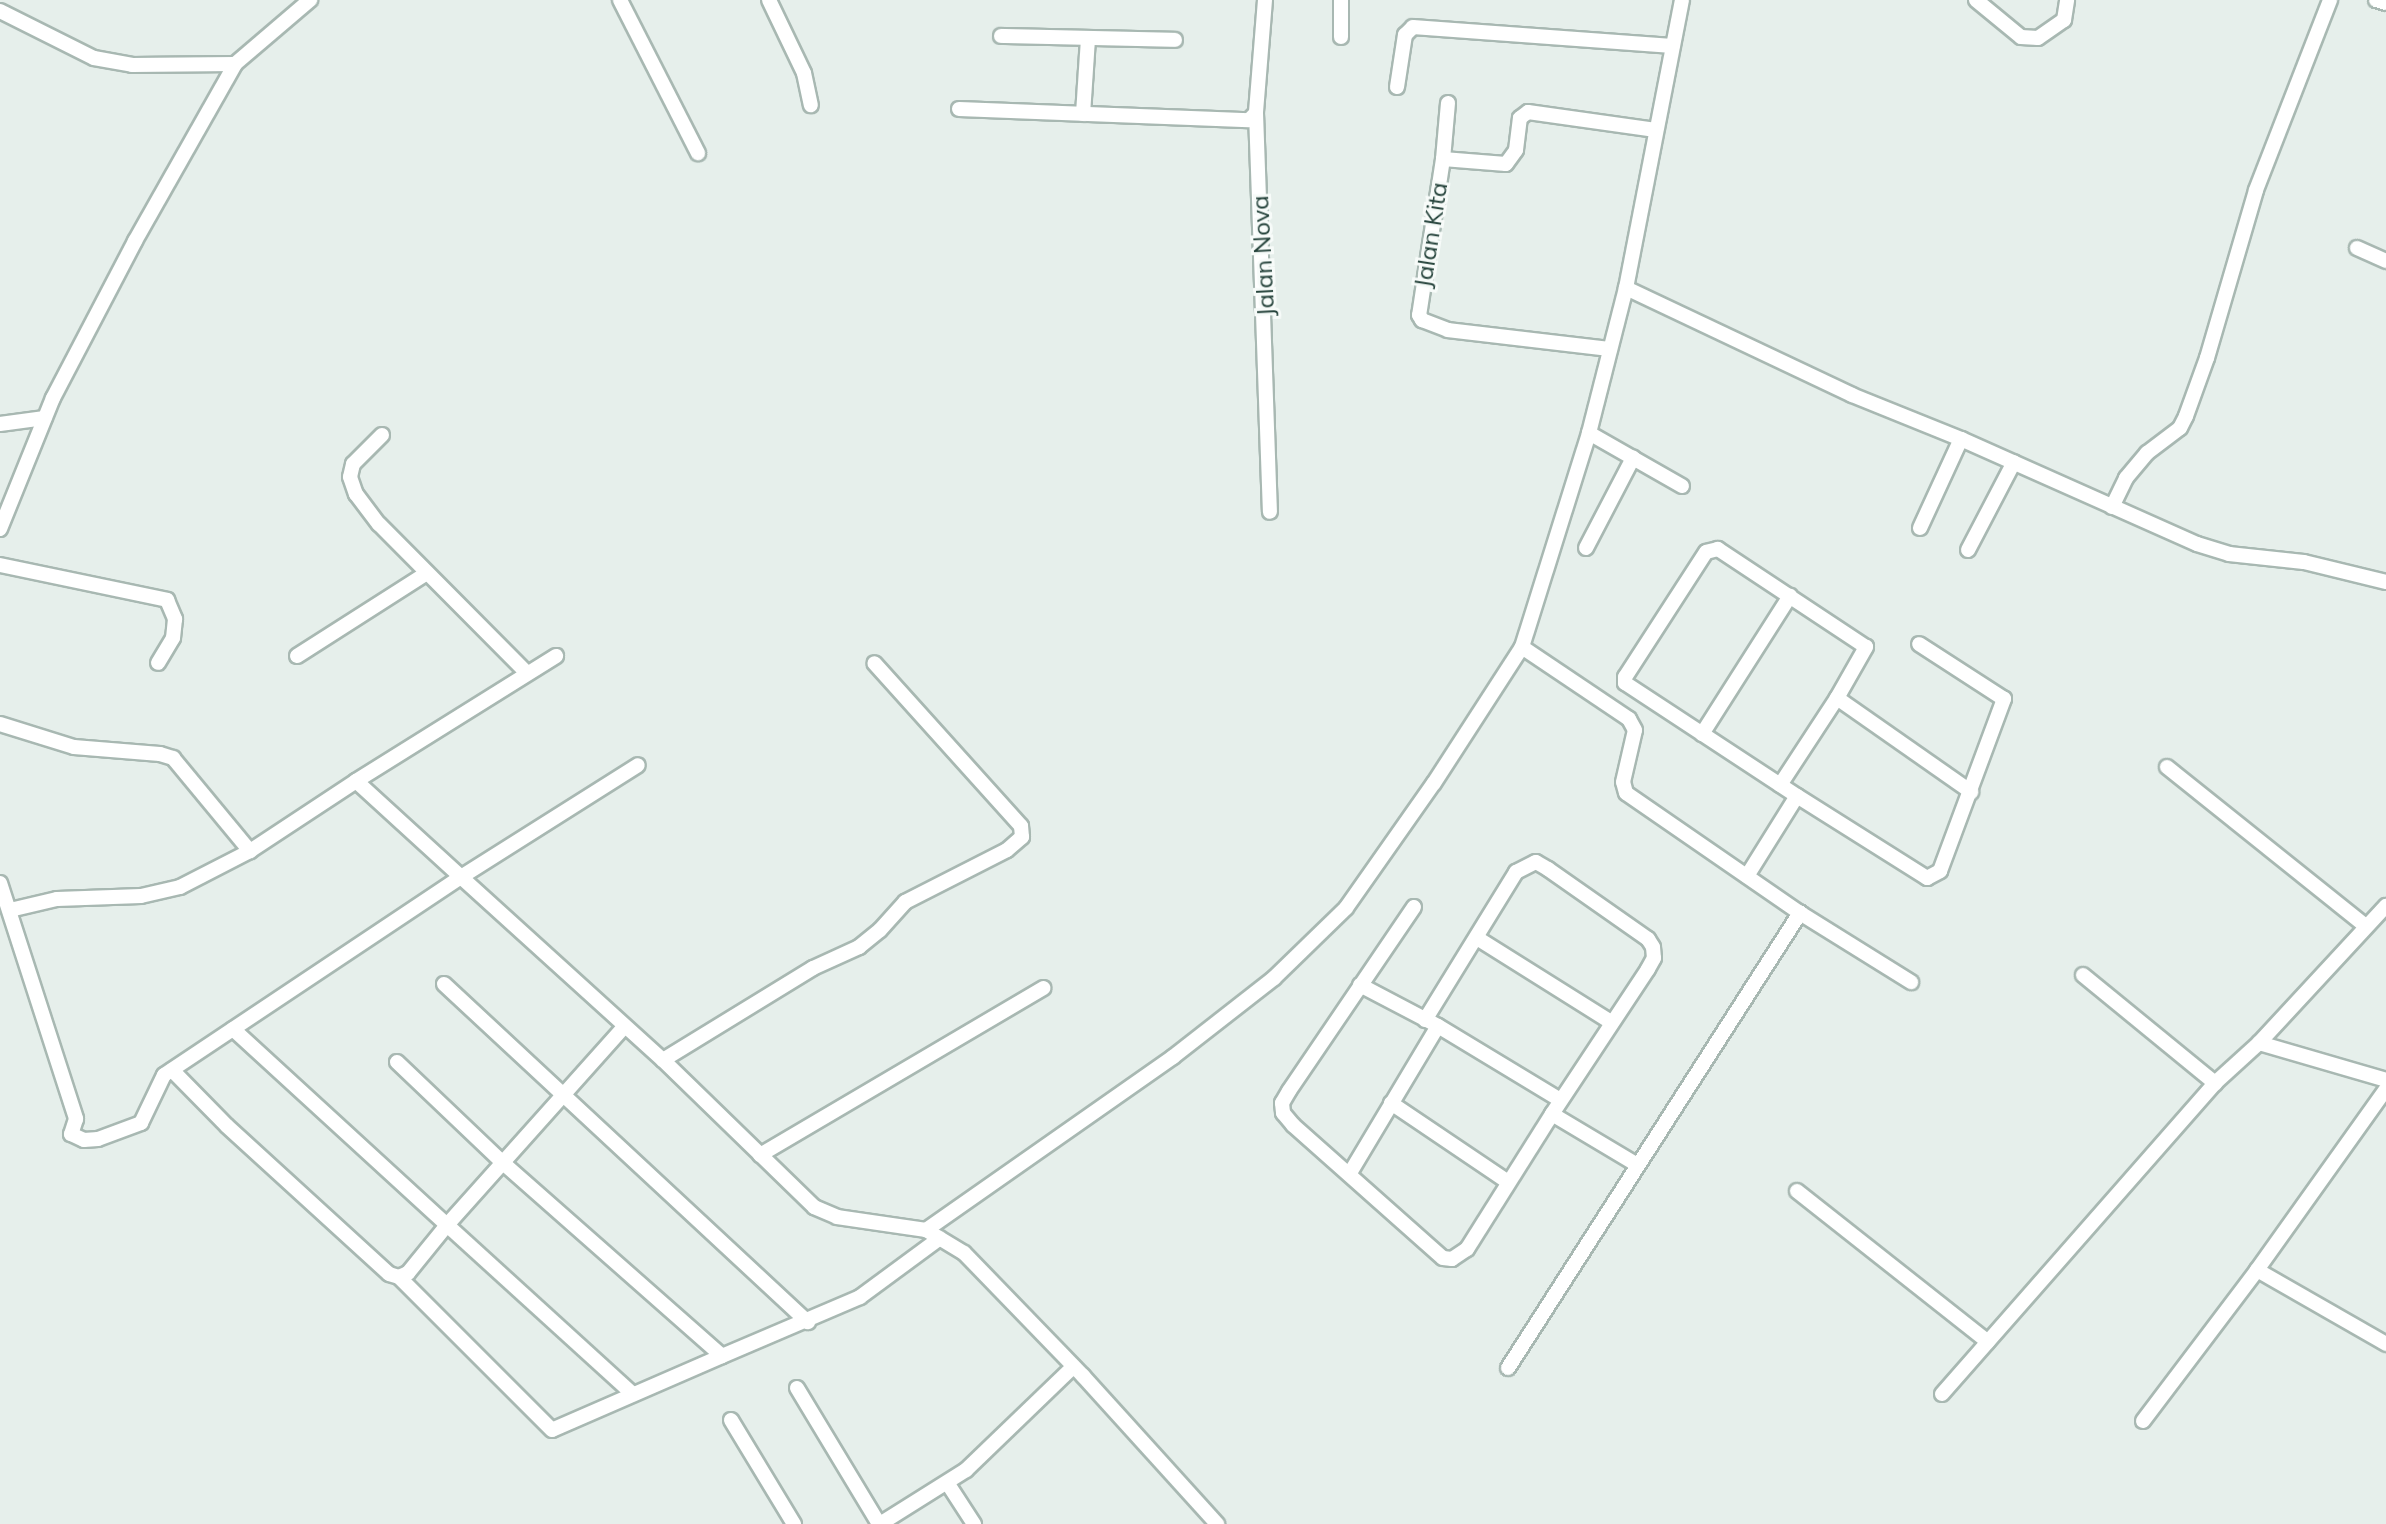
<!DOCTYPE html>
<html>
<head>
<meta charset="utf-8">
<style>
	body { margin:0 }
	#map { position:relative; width:2386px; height:1524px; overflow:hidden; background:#e6efeb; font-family:Mulish,sans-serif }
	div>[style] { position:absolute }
	.roads { filter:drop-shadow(2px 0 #a8b8b2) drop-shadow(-2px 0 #a8b8b2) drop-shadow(0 2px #a8b8b2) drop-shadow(0 -2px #a8b8b2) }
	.minor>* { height:14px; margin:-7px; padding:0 7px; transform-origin:7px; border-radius:7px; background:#fff }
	span { translate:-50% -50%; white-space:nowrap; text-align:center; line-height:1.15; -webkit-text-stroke:6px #f7fbf9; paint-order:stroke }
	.street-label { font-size:24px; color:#24423a }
</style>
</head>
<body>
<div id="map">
	<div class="roads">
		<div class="minor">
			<div style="left:620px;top:0;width:172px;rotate:63deg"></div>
			<div style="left:769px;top:0;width:81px;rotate:64.4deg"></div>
			<div style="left:804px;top:73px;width:33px;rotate:78deg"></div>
			<div style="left:1265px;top:0;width:113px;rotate:94.6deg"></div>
			<div style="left:1256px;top:113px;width:399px;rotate:88deg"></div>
			<div style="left:1976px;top:0;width:58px;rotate:39.4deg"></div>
			<div style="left:2021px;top:37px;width:17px;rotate:3deg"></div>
			<div style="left:2038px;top:38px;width:32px;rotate:-35deg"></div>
			<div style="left:2064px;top:20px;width:20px;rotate:-81deg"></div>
			<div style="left:2376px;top:0;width:10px;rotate:17deg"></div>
			<div style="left:0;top:11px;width:105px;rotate:26.6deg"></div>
			<div style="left:94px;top:58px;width:39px;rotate:10deg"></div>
			<div style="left:132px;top:65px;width:103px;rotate:-0.6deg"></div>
			<div style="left:1001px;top:36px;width:174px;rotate:1.3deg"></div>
			<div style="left:1341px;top:37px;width:37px;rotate:-90deg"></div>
			<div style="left:1397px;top:87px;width:53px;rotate:-81.3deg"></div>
			<div style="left:1405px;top:35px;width:11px;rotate:-45deg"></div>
			<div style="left:1413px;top:27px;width:260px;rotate:4.2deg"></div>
			<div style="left:1448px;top:103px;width:56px;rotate:95.1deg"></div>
			<div style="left:1443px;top:159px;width:158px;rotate:98.7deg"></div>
			<div style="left:1419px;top:315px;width:6px;rotate:59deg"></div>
			<div style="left:1422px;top:320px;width:28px;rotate:21deg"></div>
			<div style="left:1448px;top:330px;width:162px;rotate:6.7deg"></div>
			<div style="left:959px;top:109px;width:290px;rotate:2.2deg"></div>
			<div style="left:1249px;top:120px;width:10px;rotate:-45deg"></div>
			<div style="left:1083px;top:114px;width:75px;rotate:-86.2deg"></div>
			<div style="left:1443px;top:159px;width:63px;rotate:4.5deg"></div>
			<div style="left:1506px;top:164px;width:17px;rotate:-54deg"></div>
			<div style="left:1516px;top:150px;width:32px;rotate:-83deg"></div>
			<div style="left:1520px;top:118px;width:10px;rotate:-37deg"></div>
			<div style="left:1528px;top:112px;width:129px;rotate:8deg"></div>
			<div style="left:2357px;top:248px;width:32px;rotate:24deg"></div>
			<div style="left:1626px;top:288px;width:250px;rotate:25.3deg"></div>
			<div style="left:1852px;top:395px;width:118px;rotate:22deg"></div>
			<div style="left:1961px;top:439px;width:258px;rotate:24deg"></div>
			<div style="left:2197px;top:544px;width:34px;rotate:17deg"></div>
			<div style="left:2229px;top:554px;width:75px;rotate:6.1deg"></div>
			<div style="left:2304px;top:562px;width:84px;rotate:13.7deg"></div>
			<div style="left:0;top:424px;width:45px;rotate:-7.6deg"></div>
			<div style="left:1589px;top:433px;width:107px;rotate:29.7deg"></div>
			<div style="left:382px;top:435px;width:41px;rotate:135deg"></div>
			<div style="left:353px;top:464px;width:13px;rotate:103deg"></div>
			<div style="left:350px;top:477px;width:18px;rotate:71deg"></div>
			<div style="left:356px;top:494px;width:38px;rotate:53deg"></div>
			<div style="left:379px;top:524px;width:210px;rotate:45.2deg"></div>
			<div style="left:2112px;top:507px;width:32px;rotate:-64deg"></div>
			<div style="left:2126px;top:478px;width:33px;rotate:-50deg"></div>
			<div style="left:2147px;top:453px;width:41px;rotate:-37.1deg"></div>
			<div style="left:2180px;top:428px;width:13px;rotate:-63deg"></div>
			<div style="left:2186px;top:416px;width:62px;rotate:-70.1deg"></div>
			<div style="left:2207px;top:358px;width:175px;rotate:-73.7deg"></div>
			<div style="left:2256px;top:190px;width:204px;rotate:-68.7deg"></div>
			<div style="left:1920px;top:528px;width:98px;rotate:-65.3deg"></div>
			<div style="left:0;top:529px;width:141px;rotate:-68deg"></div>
			<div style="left:53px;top:398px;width:177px;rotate:-62.4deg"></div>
			<div style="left:135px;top:241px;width:203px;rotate:-60.5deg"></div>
			<div style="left:235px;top:64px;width:99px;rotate:-40.5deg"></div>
			<div style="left:1586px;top:548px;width:102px;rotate:-62.4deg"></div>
			<div style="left:1968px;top:550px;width:99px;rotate:-62.4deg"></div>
			<div style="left:0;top:565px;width:171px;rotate:11.8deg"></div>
			<div style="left:167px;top:600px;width:21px;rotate:67deg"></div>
			<div style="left:175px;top:619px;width:19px;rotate:96deg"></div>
			<div style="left:173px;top:638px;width:29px;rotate:121deg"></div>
			<div style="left:297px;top:656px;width:154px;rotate:-32.6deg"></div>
			<div style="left:1837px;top:698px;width:164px;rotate:35deg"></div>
			<div style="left:0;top:724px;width:77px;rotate:17.3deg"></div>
			<div style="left:74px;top:747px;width:86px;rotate:4.7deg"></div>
			<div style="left:160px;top:754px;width:14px;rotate:17deg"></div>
			<div style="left:173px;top:758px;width:121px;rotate:50.4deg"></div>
			<div style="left:1702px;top:734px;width:164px;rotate:-57.5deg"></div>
			<div style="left:2167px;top:767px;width:253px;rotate:38.7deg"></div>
			<div style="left:356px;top:781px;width:236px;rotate:-32deg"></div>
			<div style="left:1780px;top:785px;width:104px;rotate:-56.8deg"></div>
			<div style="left:1837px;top:698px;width:59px;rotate:-60.4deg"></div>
			<div style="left:1866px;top:647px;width:178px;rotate:-146.5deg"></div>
			<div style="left:1718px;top:549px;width:12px;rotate:166deg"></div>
			<div style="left:1706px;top:552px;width:149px;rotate:122.9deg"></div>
			<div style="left:1625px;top:677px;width:6px;rotate:90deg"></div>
			<div style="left:1625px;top:683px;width:206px;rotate:33.3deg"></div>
			<div style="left:1797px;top:796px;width:154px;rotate:32.2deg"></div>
			<div style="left:1927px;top:878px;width:15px;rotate:-28deg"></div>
			<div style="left:1940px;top:871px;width:184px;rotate:-69.6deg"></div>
			<div style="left:2004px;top:699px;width:101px;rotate:-147.1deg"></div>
			<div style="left:1747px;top:876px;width:94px;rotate:-58deg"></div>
			<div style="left:0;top:883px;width:248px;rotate:72.1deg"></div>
			<div style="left:76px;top:1119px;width:16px;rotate:108deg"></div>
			<div style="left:71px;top:1134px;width:14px;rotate:25deg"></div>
			<div style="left:84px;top:1140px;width:14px;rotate:-4deg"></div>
			<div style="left:98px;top:1139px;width:46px;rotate:-20.4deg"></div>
			<div style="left:141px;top:1123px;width:53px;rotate:-64.4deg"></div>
			<div style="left:164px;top:1075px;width:357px;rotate:-33.7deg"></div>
			<div style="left:461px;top:877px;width:273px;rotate:42.2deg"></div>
			<div style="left:663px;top:1060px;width:211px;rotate:44.2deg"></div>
			<div style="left:814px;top:1207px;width:25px;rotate:23deg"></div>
			<div style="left:837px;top:1217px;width:90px;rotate:8.3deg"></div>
			<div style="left:926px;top:1230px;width:302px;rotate:-35deg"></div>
			<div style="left:1173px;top:1057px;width:128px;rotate:-38deg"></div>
			<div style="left:1274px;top:978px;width:100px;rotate:-44.2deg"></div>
			<div style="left:1346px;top:908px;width:153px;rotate:-54.9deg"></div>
			<div style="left:1434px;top:783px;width:162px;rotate:-57.1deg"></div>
			<div style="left:1522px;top:647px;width:224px;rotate:-72.6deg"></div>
			<div style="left:1589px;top:433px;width:150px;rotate:-75.7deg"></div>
			<div style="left:1626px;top:288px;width:293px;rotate:-79deg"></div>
			<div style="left:1414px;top:907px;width:222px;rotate:124.2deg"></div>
			<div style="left:1289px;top:1091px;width:14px;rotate:120deg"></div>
			<div style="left:1282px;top:1103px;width:10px;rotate:84deg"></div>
			<div style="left:1283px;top:1113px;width:16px;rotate:50deg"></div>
			<div style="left:1293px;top:1125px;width:200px;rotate:41.6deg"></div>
			<div style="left:1443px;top:1258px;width:9px;rotate:6deg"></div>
			<div style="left:1452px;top:1259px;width:18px;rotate:-34deg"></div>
			<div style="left:1467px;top:1249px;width:160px;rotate:-57.8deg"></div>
			<div style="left:10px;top:910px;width:48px;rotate:-13.2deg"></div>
			<div style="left:57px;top:899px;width:84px;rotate:-2deg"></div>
			<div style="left:141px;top:896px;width:40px;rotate:-13deg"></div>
			<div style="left:180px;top:887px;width:79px;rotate:-27.2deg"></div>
			<div style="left:250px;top:851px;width:127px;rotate:-33.4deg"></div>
			<div style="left:356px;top:781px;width:142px;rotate:42.4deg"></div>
			<div style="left:461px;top:877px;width:209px;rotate:-32.3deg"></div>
			<div style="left:1800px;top:913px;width:131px;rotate:31.9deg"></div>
			<div style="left:1477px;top:938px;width:158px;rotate:32.1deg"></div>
			<div style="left:2083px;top:975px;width:171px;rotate:39.3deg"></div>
			<div style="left:444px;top:984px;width:497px;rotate:42.9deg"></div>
			<div style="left:1360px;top:985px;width:88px;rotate:27.7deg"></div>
			<div style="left:1438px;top:1026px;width:143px;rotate:31.2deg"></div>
			<div style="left:1425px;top:1020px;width:174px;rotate:-58.4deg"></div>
			<div style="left:1516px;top:872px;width:22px;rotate:-27deg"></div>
			<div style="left:1536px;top:862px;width:14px;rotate:30deg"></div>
			<div style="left:1548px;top:869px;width:122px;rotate:35deg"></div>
			<div style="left:1648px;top:939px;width:9px;rotate:58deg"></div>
			<div style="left:1653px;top:947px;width:11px;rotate:85deg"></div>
			<div style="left:1654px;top:958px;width:13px;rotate:119deg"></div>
			<div style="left:1648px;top:969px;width:174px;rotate:123.5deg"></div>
			<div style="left:1552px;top:1114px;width:98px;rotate:30.8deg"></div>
			<div style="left:233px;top:1029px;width:290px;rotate:42.5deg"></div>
			<div style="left:447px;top:1225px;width:264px;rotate:-48.2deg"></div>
			<div style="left:2259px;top:1043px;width:132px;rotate:16.2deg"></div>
			<div style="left:663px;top:1060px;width:176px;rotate:-31.5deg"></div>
			<div style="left:813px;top:968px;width:51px;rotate:-24.5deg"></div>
			<div style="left:859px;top:947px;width:27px;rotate:-39deg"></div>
			<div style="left:880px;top:930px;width:38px;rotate:-48deg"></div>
			<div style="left:905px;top:902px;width:114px;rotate:-27deg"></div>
			<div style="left:1007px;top:850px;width:20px;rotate:-41deg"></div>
			<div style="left:1022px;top:837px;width:11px;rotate:-95deg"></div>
			<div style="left:1021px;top:826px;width:219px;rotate:-132deg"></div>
			<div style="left:397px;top:1062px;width:145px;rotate:43.6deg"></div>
			<div style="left:502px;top:1162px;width:293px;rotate:41.4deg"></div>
			<div style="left:722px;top:1356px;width:185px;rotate:156.5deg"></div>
			<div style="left:552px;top:1430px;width:216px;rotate:-135deg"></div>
			<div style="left:172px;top:1070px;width:78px;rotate:45.5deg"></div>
			<div style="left:227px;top:1126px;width:219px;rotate:42.4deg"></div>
			<div style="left:389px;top:1274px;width:10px;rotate:17deg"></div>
			<div style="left:399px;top:1277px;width:10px;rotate:-24deg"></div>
			<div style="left:408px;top:1273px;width:62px;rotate:-50.9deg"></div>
			<div style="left:447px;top:1225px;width:251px;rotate:42.3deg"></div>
			<div style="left:1391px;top:1103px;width:141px;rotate:34deg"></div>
			<div style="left:760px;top:1155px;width:329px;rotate:-30.5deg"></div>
			<div style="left:1350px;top:1173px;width:171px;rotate:-59.1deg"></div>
			<div style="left:1797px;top:1191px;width:243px;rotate:38.3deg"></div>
			<div style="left:926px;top:1230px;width:44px;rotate:31.2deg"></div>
			<div style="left:964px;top:1253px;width:171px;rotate:45.9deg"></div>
			<div style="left:1083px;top:1376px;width:200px;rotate:47.8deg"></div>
			<div style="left:2257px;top:1270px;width:149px;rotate:29.8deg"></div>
			<div style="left:722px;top:1356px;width:150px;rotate:-23.1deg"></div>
			<div style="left:860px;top:1297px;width:99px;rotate:-36.4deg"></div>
			<div style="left:1508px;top:1368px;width:541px;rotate:-57.31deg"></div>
			<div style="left:1800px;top:913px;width:211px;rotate:-145.4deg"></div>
			<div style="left:1626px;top:793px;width:11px;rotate:-105deg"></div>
			<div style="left:1623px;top:782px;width:53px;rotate:-77deg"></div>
			<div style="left:1635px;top:730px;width:13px;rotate:-119deg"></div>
			<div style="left:1629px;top:719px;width:129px;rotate:-146.1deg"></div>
			<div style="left:797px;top:1388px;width:159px;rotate:58.9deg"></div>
			<div style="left:1942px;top:1394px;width:414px;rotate:-48.7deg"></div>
			<div style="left:2215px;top:1083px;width:59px;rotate:-42.3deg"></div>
			<div style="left:2259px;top:1043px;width:187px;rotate:-47.2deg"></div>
			<div style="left:731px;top:1420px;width:122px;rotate:58.8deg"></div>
			<div style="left:2143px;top:1421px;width:189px;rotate:-52.9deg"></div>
			<div style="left:2257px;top:1270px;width:222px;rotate:-54.5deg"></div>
			<div style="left:948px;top:1484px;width:48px;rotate:57deg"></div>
			<div style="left:880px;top:1524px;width:102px;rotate:-32.1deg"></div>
			<div style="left:966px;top:1470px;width:149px;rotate:-43.9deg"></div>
		</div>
	</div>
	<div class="street-label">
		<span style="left:1431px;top:235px;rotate:-81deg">Jalan Kita</span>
		<span style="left:1263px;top:256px;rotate:-93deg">Jalan Nova</span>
	</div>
</div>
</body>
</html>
